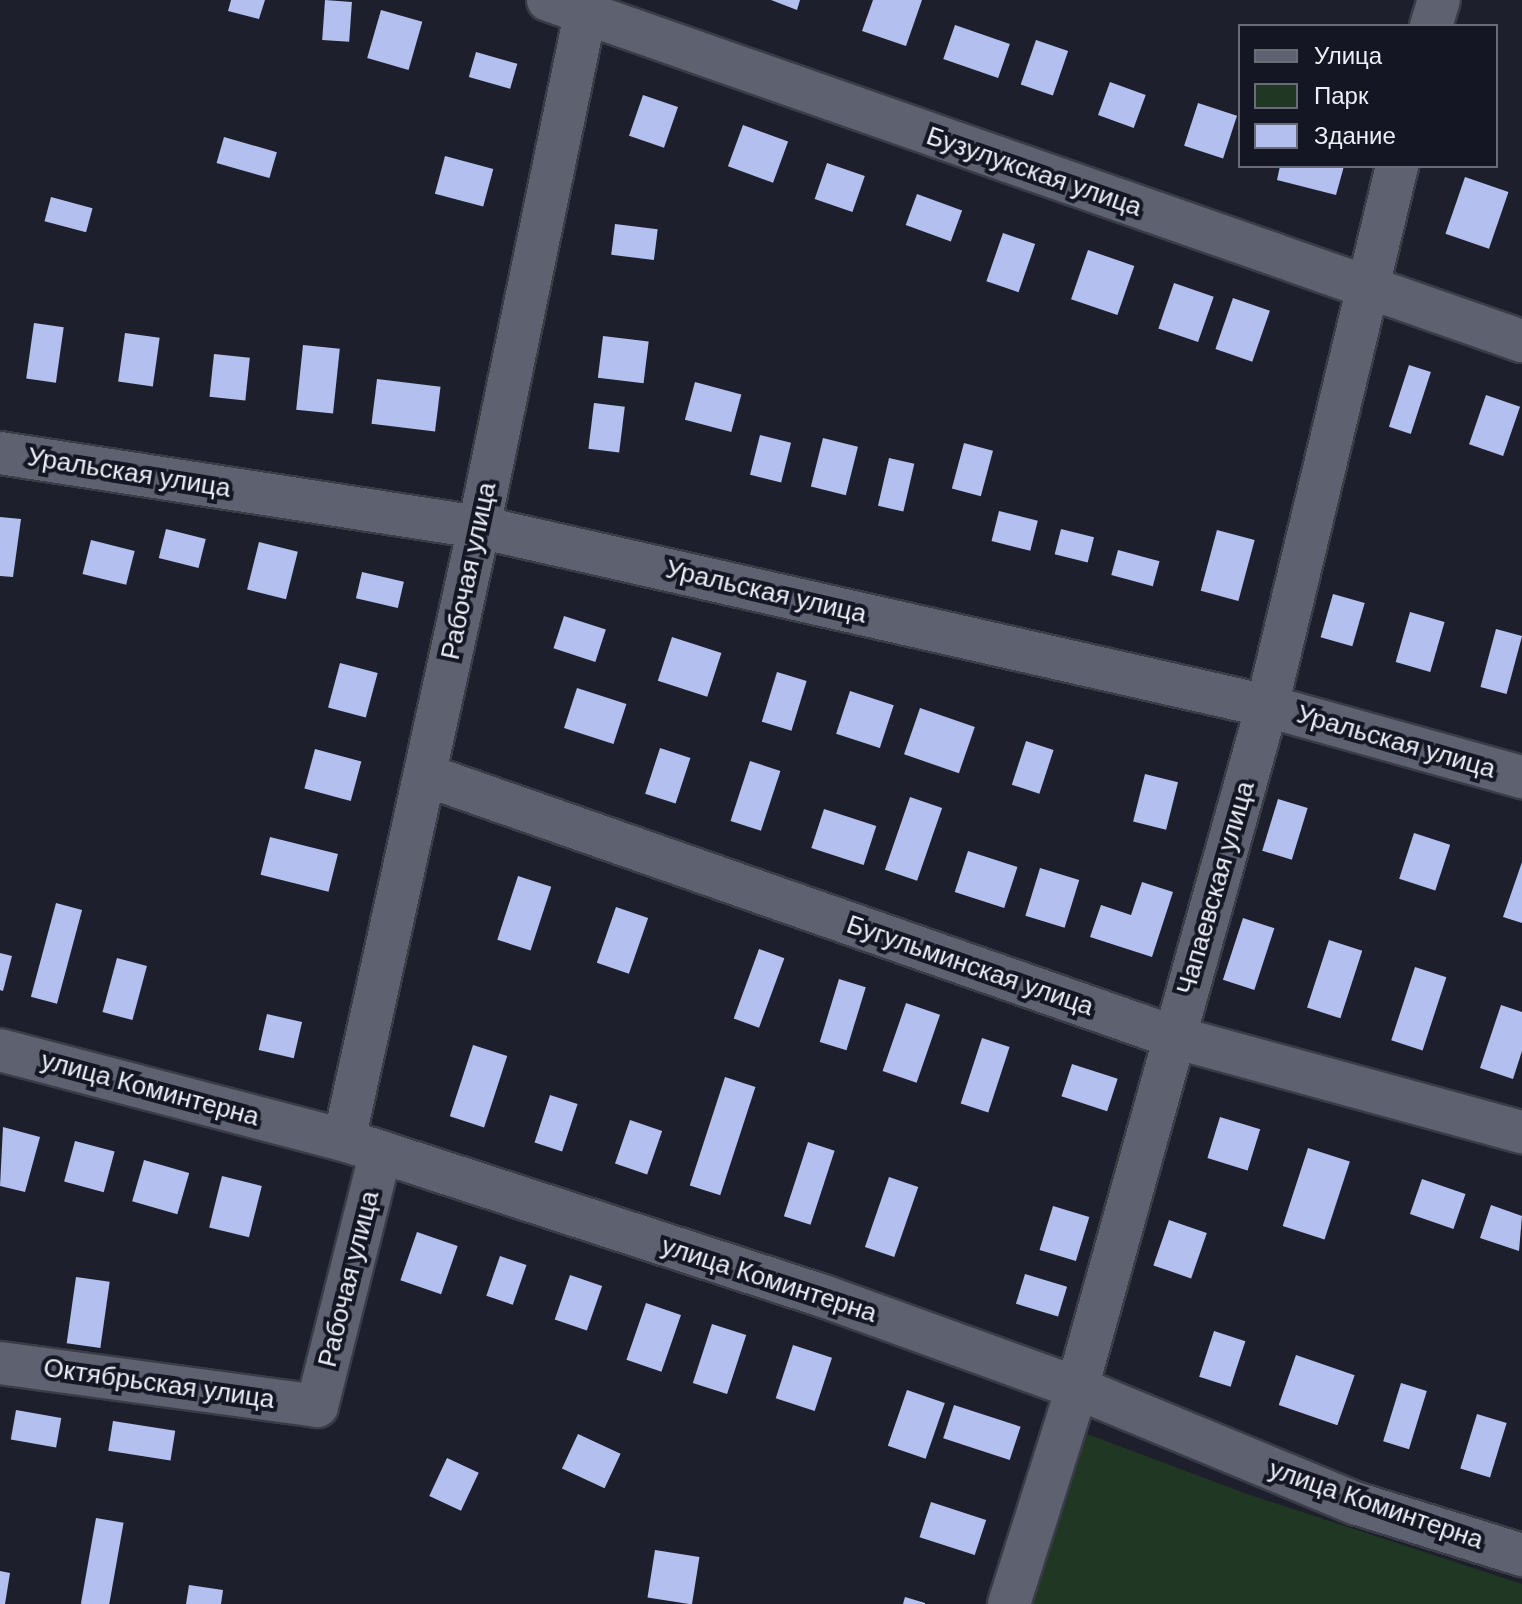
<!DOCTYPE html>
<html>
<head>
<meta charset="utf-8">
<style>
	body { margin:0 }
	#map { position:relative; width:1522px; height:1604px; overflow:hidden; background:#1d202c; font-family:Helvetica,sans-serif }
	div>[style] { position:absolute }
	.green>* { inset:0; background:#203724 }
	.building>* { inset:0; background:#b3bfee; transform-origin:0 0 }
	.roads { filter:drop-shadow(2px 0 #3a3c46) drop-shadow(-2px 0 #3a3c46) drop-shadow(0 2px #3a3c46) drop-shadow(0 -2px #3a3c46) }
	.minor>* { height:42px; margin:-21px; padding:0 21px; transform-origin:21px; border-radius:21px; background:#5d6170 }
	span { translate:-50% -50%; white-space:nowrap; text-align:center; line-height:1.15; -webkit-text-stroke:8px #141723; paint-order:stroke }
	.street-label { font-size:26px; color:#eceff7 }
	.legend { position:absolute; left:1238px; top:24px; width:260px; height:144px; box-sizing:border-box; background:#141723; border:2px solid #6a6d78; margin:0; padding:10px 14px; list-style:none; font-size:24px; color:#eceff7 }
	.legend li { display:flex; align-items:center; gap:16px; height:40px }
	.legend b { width:40px; border:2px solid #6a6d78 }
</style>
</head>
<body>
<div id="map">
	<div class="green">
		<div style="clip-path:polygon(1087px 1434px,1247px 1494px,1522px 1584px,1522px 1604px,1031px 1604px)"></div>
	</div>
	<div class="building">
		<div style="clip-path:polygon(231px 0,265px 0,259px 19px,228px 11px)"></div>
		<div style="left:325px;top:0;width:27px;height:40px;rotate:4deg"></div>
		<div style="clip-path:polygon(771px 0,800px 0,797px 10px)"></div>
		<div style="clip-path:polygon(873px 0,922px 0,906px 46px,862px 31px)"></div>
		<div style="left:381px;top:10px;width:43px;height:50px;rotate:16deg"></div>
		<div style="left:955px;top:25px;width:58px;height:36px;rotate:19deg"></div>
		<div style="left:1036px;top:40px;width:34px;height:47px;rotate:19deg"></div>
		<div style="left:476px;top:52px;width:43px;height:26px;rotate:16deg"></div>
		<div style="left:1110px;top:82px;width:38px;height:35px;rotate:20deg"></div>
		<div style="left:643px;top:95px;width:37px;height:43px;rotate:19deg"></div>
		<div style="left:1198px;top:103px;width:41px;height:45px;rotate:18deg"></div>
		<div style="left:743px;top:125px;width:48px;height:44px;rotate:20deg"></div>
		<div style="left:224px;top:137px;width:55px;height:27px;rotate:16deg"></div>
		<div style="left:445px;top:156px;width:50px;height:39px;rotate:15deg"></div>
		<div style="left:827px;top:163px;width:40px;height:38px;rotate:19deg"></div>
		<div style="clip-path:polygon(1280px 166px,1344px 166px,1336px 195px,1277px 180px)"></div>
		<div style="left:1465px;top:177px;width:46px;height:60px;rotate:19deg"></div>
		<div style="left:917px;top:194px;width:48px;height:33px;rotate:20deg"></div>
		<div style="left:51px;top:197px;width:43px;height:25px;rotate:15deg"></div>
		<div style="left:615px;top:224px;width:43px;height:31px;rotate:7deg"></div>
		<div style="left:1003px;top:233px;width:34px;height:51px;rotate:19deg"></div>
		<div style="left:1088px;top:250px;width:49px;height:52px;rotate:19deg"></div>
		<div style="left:1174px;top:283px;width:42px;height:48px;rotate:19deg"></div>
		<div style="left:1233px;top:298px;width:39px;height:54px;rotate:19deg"></div>
		<div style="left:34px;top:323px;width:30px;height:56px;rotate:8deg"></div>
		<div style="left:125px;top:333px;width:35px;height:49px;rotate:8deg"></div>
		<div style="left:603px;top:336px;width:46px;height:42px;rotate:7deg"></div>
		<div style="left:303px;top:345px;width:37px;height:65px;rotate:6deg"></div>
		<div style="left:214px;top:354px;width:36px;height:43px;rotate:6deg"></div>
		<div style="left:1409px;top:365px;width:23px;height:65px;rotate:18deg"></div>
		<div style="left:377px;top:379px;width:64px;height:45px;rotate:7deg"></div>
		<div style="left:695px;top:382px;width:48px;height:39px;rotate:15deg"></div>
		<div style="left:1486px;top:395px;width:36px;height:52px;rotate:19deg"></div>
		<div style="left:594px;top:403px;width:31px;height:46px;rotate:7deg"></div>
		<div style="left:760px;top:435px;width:32px;height:41px;rotate:14deg"></div>
		<div style="left:823px;top:438px;width:36px;height:50px;rotate:14deg"></div>
		<div style="left:964px;top:443px;width:30px;height:47px;rotate:15deg"></div>
		<div style="left:889px;top:458px;width:26px;height:49px;rotate:13deg"></div>
		<div style="left:999px;top:511px;width:40px;height:31px;rotate:14deg"></div>
		<div style="clip-path:polygon(0 517px,21px 519px,13px 577px,0 576px)"></div>
		<div style="left:166px;top:529px;width:41px;height:30px;rotate:14deg"></div>
		<div style="left:1061px;top:529px;width:34px;height:26px;rotate:14deg"></div>
		<div style="left:1217px;top:530px;width:39px;height:63px;rotate:15deg"></div>
		<div style="left:91px;top:540px;width:45px;height:35px;rotate:14deg"></div>
		<div style="left:259px;top:542px;width:40px;height:49px;rotate:14deg"></div>
		<div style="left:1118px;top:550px;width:43px;height:26px;rotate:15deg"></div>
		<div style="left:362px;top:572px;width:43px;height:27px;rotate:13deg"></div>
		<div style="left:1333px;top:594px;width:33px;height:45px;rotate:16deg"></div>
		<div style="left:1410px;top:612px;width:36px;height:52px;rotate:16deg"></div>
		<div style="left:564px;top:616px;width:44px;height:34px;rotate:18deg"></div>
		<div style="left:1496px;top:629px;width:27px;height:60px;rotate:15deg"></div>
		<div style="left:672px;top:637px;width:52px;height:46px;rotate:18deg"></div>
		<div style="left:340px;top:663px;width:39px;height:46px;rotate:15deg"></div>
		<div style="left:777px;top:672px;width:31px;height:52px;rotate:17deg"></div>
		<div style="left:577px;top:688px;width:52px;height:42px;rotate:18deg"></div>
		<div style="left:850px;top:691px;width:46px;height:45px;rotate:18deg"></div>
		<div style="left:920px;top:708px;width:58px;height:49px;rotate:19deg"></div>
		<div style="left:1026px;top:741px;width:29px;height:46px;rotate:18deg"></div>
		<div style="left:660px;top:748px;width:32px;height:48px;rotate:18deg"></div>
		<div style="left:315px;top:749px;width:48px;height:41px;rotate:15deg"></div>
		<div style="left:750px;top:761px;width:32px;height:63px;rotate:18deg"></div>
		<div style="left:1145px;top:774px;width:34px;height:49px;rotate:14deg"></div>
		<div style="left:910px;top:797px;width:34px;height:77px;rotate:19deg"></div>
		<div style="left:1278px;top:799px;width:31px;height:54px;rotate:17deg"></div>
		<div style="left:824px;top:809px;width:55px;height:41px;rotate:18deg"></div>
		<div style="left:1414px;top:833px;width:38px;height:48px;rotate:18deg"></div>
		<div style="left:270px;top:837px;width:70px;height:39px;rotate:14deg"></div>
		<div style="left:968px;top:851px;width:52px;height:43px;rotate:18deg"></div>
		<div style="clip-path:polygon(1522px 862px,1522px 923px,1503px 917px)"></div>
		<div style="left:1040px;top:868px;width:41px;height:50px;rotate:17deg"></div>
		<div style="left:518px;top:876px;width:35px;height:67px;rotate:18deg"></div>
		<div style="clip-path:polygon(1142px 882px,1173px 892px,1152px 957px,1090px 937px,1101px 905px,1131px 915px)"></div>
		<div style="left:56px;top:903px;width:27px;height:97px;rotate:15deg"></div>
		<div style="left:616px;top:907px;width:34px;height:59px;rotate:19deg"></div>
		<div style="left:1243px;top:918px;width:33px;height:65px;rotate:18deg"></div>
		<div style="left:1329px;top:940px;width:35px;height:71px;rotate:18deg"></div>
		<div style="left:759px;top:949px;width:27px;height:74px;rotate:20deg"></div>
		<div style="clip-path:polygon(0 953px,12px 956px,3px 991px,0 990px)"></div>
		<div style="left:117px;top:958px;width:31px;height:56px;rotate:15deg"></div>
		<div style="left:1415px;top:967px;width:33px;height:77px;rotate:18deg"></div>
		<div style="left:839px;top:979px;width:28px;height:66px;rotate:17deg"></div>
		<div style="left:906px;top:1003px;width:36px;height:72px;rotate:19deg"></div>
		<div style="clip-path:polygon(1501px 1005px,1522px 1012px,1522px 1051px,1513px 1079px,1480px 1068px)"></div>
		<div style="left:267px;top:1014px;width:36px;height:37px;rotate:13deg"></div>
		<div style="left:982px;top:1038px;width:29px;height:69px;rotate:18deg"></div>
		<div style="left:473px;top:1045px;width:36px;height:75px;rotate:18deg"></div>
		<div style="left:1072px;top:1064px;width:48px;height:34px;rotate:18deg"></div>
		<div style="left:725px;top:1077px;width:32px;height:114px;rotate:18deg"></div>
		<div style="left:550px;top:1095px;width:29px;height:50px;rotate:18deg"></div>
		<div style="left:1220px;top:1117px;width:42px;height:43px;rotate:17deg"></div>
		<div style="left:630px;top:1120px;width:34px;height:46px;rotate:19deg"></div>
		<div style="clip-path:polygon(3px 1127px,40px 1137px,25px 1192px,0 1186px)"></div>
		<div style="left:75px;top:1141px;width:41px;height:42px;rotate:15deg"></div>
		<div style="left:808px;top:1142px;width:28px;height:78px;rotate:18deg"></div>
		<div style="left:1308px;top:1148px;width:44px;height:82px;rotate:18deg"></div>
		<div style="left:144px;top:1160px;width:47px;height:43px;rotate:16deg"></div>
		<div style="left:222px;top:1176px;width:41px;height:53px;rotate:14deg"></div>
		<div style="left:889px;top:1177px;width:31px;height:74px;rotate:19deg"></div>
		<div style="left:1422px;top:1179px;width:46px;height:37px;rotate:19deg"></div>
		<div style="clip-path:polygon(1491px 1205px,1522px 1216px,1519px 1251px,1480px 1238px)"></div>
		<div style="left:1053px;top:1206px;width:38px;height:46px;rotate:17deg"></div>
		<div style="left:1169px;top:1220px;width:40px;height:48px;rotate:19deg"></div>
		<div style="left:417px;top:1232px;width:43px;height:51px;rotate:19deg"></div>
		<div style="left:500px;top:1256px;width:28px;height:42px;rotate:19deg"></div>
		<div style="left:1025px;top:1274px;width:44px;height:31px;rotate:17deg"></div>
		<div style="left:570px;top:1275px;width:34px;height:47px;rotate:19deg"></div>
		<div style="left:76px;top:1277px;width:34px;height:67px;rotate:8deg"></div>
		<div style="left:646px;top:1303px;width:37px;height:60px;rotate:19deg"></div>
		<div style="left:712px;top:1324px;width:36px;height:62px;rotate:18deg"></div>
		<div style="left:1214px;top:1331px;width:33px;height:48px;rotate:18deg"></div>
		<div style="left:793px;top:1345px;width:41px;height:56px;rotate:18deg"></div>
		<div style="left:1296px;top:1355px;width:62px;height:53px;rotate:19deg"></div>
		<div style="left:1401px;top:1383px;width:27px;height:61px;rotate:17deg"></div>
		<div style="left:907px;top:1390px;width:40px;height:59px;rotate:19deg"></div>
		<div style="left:954px;top:1405px;width:70px;height:35px;rotate:18deg"></div>
		<div style="left:16px;top:1410px;width:46px;height:30px;rotate:10deg"></div>
		<div style="left:1477px;top:1414px;width:31px;height:57px;rotate:17deg"></div>
		<div style="left:113px;top:1421px;width:63px;height:30px;rotate:9deg"></div>
		<div style="left:578px;top:1434px;width:47px;height:38px;rotate:25deg"></div>
		<div style="left:447px;top:1458px;width:35px;height:42px;rotate:25deg"></div>
		<div style="left:931px;top:1502px;width:58px;height:37px;rotate:18deg"></div>
		<div style="left:96px;top:1518px;width:28px;height:87px;rotate:10deg"></div>
		<div style="left:655px;top:1550px;width:45px;height:48px;rotate:9deg"></div>
		<div style="clip-path:polygon(0 1571px,10px 1573px,5px 1604px,0 1604px)"></div>
		<div style="clip-path:polygon(189px 1585px,223px 1590px,221px 1604px,186px 1604px)"></div>
		<div style="clip-path:polygon(905px 1597px,925px 1603px,925px 1604px,903px 1604px)"></div>
	</div>
	<div class="roads">
		<div class="minor">
			<div style="left:548px;top:0;width:1032px;rotate:19.3deg"></div>
			<div style="left:1431px;top:26px;width:27px;rotate:-73deg"></div>
			<div style="left:0;top:453px;width:485px;rotate:8.8deg"></div>
			<div style="left:479px;top:527px;width:808px;rotate:12.8deg"></div>
			<div style="left:1267px;top:706px;width:265px;rotate:15.6deg"></div>
			<div style="left:425px;top:775px;width:794px;rotate:19.28deg"></div>
			<div style="left:1174px;top:1037px;width:361px;rotate:15.3deg"></div>
			<div style="left:0;top:1050px;width:356px;rotate:14.7deg"></div>
			<div style="left:344px;top:1140px;width:504px;rotate:18.04deg"></div>
			<div style="left:823px;top:1296px;width:270px;rotate:19.9deg"></div>
			<div style="left:1077px;top:1388px;width:301px;rotate:22.5deg"></div>
			<div style="left:1355px;top:1503px;width:175px;rotate:17.3deg"></div>
			<div style="left:344px;top:1140px;width:628px;rotate:-77.58deg"></div>
			<div style="left:479px;top:527px;width:538px;rotate:-78.31deg"></div>
			<div style="left:0;top:1363px;width:320px;rotate:7.7deg"></div>
			<div style="left:317px;top:1406px;width:262px;rotate:-75.9deg"></div>
			<div style="left:1009px;top:1604px;width:226px;rotate:-72.5deg"></div>
			<div style="left:1077px;top:1388px;width:708px;rotate:-74.43deg"></div>
			<div style="left:1267px;top:706px;width:555px;rotate:-76.46deg"></div>
		</div>
	</div>
	<div class="street-label">
		<span style="left:1034px;top:172px;rotate:19deg">Бузулукская улица</span>
		<span style="left:129px;top:473px;rotate:9deg">Уральская улица</span>
		<span style="left:469px;top:571px;rotate:-78deg">Рабочая улица</span>
		<span style="left:766px;top:592px;rotate:13deg">Уральская улица</span>
		<span style="left:1396px;top:742px;rotate:16deg">Уральская улица</span>
		<span style="left:1216px;top:888px;rotate:-74deg">Чапаевская улица</span>
		<span style="left:970px;top:966px;rotate:19deg">Бугульминская улица</span>
		<span style="left:150px;top:1089px;rotate:15deg">улица Коминтерна</span>
		<span style="left:349px;top:1279px;rotate:-76deg">Рабочая улица</span>
		<span style="left:769px;top:1280px;rotate:18deg">улица Коминтерна</span>
		<span style="left:159px;top:1384px;rotate:8deg">Октябрьская улица</span>
		<span style="left:1376px;top:1505px;rotate:19deg">улица Коминтерна</span>
	</div>
	<ul class="legend">
	<li><b style="height:10px;background:#5d6170"></b>Улица</li>
	<li><b style="height:22px;background:#203724"></b>Парк</li>
	<li><b style="height:22px;background:#b3bfee"></b>Здание</li>
	</ul>
</div>
</body>
</html>
